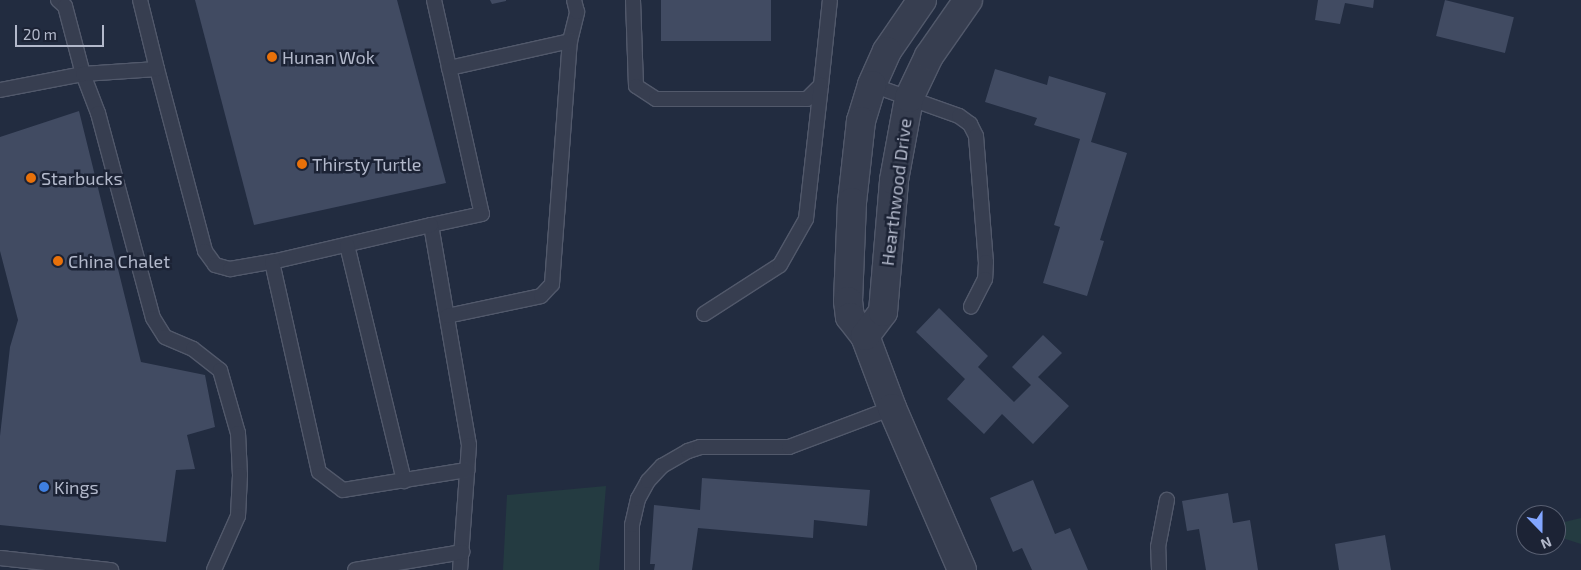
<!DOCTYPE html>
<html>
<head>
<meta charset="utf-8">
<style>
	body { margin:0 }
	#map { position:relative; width:1581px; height:570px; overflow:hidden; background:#222c40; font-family:"Exo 2",sans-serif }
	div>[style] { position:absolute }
	.green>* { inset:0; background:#243b41 }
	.building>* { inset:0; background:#414b62; transform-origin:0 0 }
	.roads { filter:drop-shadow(1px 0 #52596b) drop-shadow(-1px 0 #52596b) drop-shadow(0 1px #52596b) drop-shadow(0 -1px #52596b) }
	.service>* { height:14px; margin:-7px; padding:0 7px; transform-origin:7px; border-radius:7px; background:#373e50 }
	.minor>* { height:28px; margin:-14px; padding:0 14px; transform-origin:14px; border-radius:14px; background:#373e50 }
	.dots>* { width:14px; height:14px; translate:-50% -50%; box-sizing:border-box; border:2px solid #1c2335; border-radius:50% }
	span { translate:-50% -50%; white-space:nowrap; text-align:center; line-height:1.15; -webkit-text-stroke:5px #1c2335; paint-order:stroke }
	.poi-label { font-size:18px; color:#b3b9cb }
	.left { translate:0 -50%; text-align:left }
	.street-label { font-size:18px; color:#b3b9cb }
	.north { position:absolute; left:1516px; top:505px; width:50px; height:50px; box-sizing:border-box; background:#1c2335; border:1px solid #585f71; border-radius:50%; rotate:158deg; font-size:14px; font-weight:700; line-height:20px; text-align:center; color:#b3b9cb }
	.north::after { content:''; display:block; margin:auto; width:18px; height:22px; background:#83a6ff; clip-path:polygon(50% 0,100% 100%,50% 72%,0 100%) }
	.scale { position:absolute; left:15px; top:25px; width:89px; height:22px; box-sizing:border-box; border:2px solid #b3b9cb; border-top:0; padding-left:6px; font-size:15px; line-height:18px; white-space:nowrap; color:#b3b9cb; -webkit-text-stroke:4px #1c2335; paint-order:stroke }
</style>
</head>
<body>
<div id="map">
	<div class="green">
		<div style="clip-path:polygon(606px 486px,599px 570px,503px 570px,507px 495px)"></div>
		<div style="clip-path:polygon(1581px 518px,1581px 544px,1556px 536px,1556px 524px)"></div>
	</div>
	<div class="building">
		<div style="clip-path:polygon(195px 0,397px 0,446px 183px,254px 225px)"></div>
		<div style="clip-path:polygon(490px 0,506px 0,506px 1px,492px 4px)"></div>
		<div style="left:661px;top:0;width:110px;height:41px"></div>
		<div style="clip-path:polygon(1318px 0,1374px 0,1373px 8px,1345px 3px,1340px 24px,1315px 20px)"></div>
		<div style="left:1445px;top:0;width:71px;height:37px;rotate:14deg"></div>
		<div style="clip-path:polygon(995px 69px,1047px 85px,1049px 76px,1106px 93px,1091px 142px,1127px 153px,1100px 240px,1104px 241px,1087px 296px,1043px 283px,1060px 227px,1054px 225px,1080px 139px,1034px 125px,1037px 118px,985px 102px)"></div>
		<div style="clip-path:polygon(79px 111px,141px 362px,205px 375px,215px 427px,187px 435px,195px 469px,176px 470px,166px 542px,0 525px,0 436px,10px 347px,18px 320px,0 251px,0 137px)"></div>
		<div style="clip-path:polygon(939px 308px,988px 356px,978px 367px,1014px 402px,1031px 385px,1012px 367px,1043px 335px,1062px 353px,1038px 377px,1069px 406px,1033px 444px,1002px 414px,984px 434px,947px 399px,965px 379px,916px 332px)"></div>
		<div style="clip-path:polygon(702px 478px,870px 490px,867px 526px,814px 520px,813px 538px,698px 528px,692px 570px,654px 570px,655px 564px,650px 564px,654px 505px,700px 510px)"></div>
		<div style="clip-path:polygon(1033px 480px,1055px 534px,1070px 528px,1088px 570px,1032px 570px,1022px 548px,1013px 552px,990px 498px)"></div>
		<div style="clip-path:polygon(1228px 493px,1233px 523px,1250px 520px,1258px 570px,1206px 570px,1199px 529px,1187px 531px,1182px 501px)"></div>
		<div style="clip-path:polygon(1385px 535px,1391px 570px,1339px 570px,1335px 544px)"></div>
	</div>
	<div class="roads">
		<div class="service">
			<div style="left:58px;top:0;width:9px;rotate:41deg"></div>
			<div style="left:65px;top:6px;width:70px;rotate:75.2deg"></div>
			<div style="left:83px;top:74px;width:42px;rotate:69deg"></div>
			<div style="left:98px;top:113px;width:212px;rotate:75deg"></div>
			<div style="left:153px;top:318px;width:22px;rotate:58deg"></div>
			<div style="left:165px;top:337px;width:30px;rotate:23deg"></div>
			<div style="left:193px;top:349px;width:34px;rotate:38deg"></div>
			<div style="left:220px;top:370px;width:66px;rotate:74.1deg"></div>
			<div style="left:238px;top:433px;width:42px;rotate:87.3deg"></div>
			<div style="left:240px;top:475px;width:41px;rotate:92.8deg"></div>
			<div style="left:238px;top:516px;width:59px;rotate:114deg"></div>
			<div style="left:434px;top:0;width:219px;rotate:77.4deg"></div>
			<div style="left:482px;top:214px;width:52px;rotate:167.8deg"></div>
			<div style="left:431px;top:225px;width:223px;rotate:80.2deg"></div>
			<div style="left:469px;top:445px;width:125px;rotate:94.1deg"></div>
			<div style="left:633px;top:0;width:86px;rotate:88deg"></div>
			<div style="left:636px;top:86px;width:24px;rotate:33deg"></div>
			<div style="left:656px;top:99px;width:151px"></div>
			<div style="left:807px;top:99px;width:20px;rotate:-45deg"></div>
			<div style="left:821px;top:85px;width:85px;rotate:-84deg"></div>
			<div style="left:570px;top:41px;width:30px;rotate:-76deg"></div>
			<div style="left:577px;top:12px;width:12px;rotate:-104deg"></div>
			<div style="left:157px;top:69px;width:188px;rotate:75.2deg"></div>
			<div style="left:205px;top:251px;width:17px;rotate:54deg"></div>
			<div style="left:215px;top:265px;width:16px;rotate:15deg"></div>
			<div style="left:230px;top:269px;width:47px;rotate:-9.9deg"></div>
			<div style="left:276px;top:261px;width:159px;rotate:-13.1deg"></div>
			<div style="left:872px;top:85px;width:92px;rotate:19.6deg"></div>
			<div style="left:959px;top:116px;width:14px;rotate:36deg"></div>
			<div style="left:970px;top:124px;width:13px;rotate:63deg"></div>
			<div style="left:976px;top:136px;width:126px;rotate:85.5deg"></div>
			<div style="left:986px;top:262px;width:17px;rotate:93deg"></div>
			<div style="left:985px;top:279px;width:31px;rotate:117deg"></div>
			<div style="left:0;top:90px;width:85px;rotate:-10.9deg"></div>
			<div style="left:83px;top:74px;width:74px;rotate:-3.9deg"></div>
			<div style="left:157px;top:69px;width:71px;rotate:-103.8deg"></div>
			<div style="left:347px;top:245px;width:243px;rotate:76.4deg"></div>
			<div style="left:272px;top:262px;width:215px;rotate:77.4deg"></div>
			<div style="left:319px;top:472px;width:30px;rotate:37deg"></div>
			<div style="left:343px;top:490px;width:126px;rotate:-9.2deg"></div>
			<div style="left:704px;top:314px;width:90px;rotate:-32.8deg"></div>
			<div style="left:780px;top:265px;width:53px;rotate:-60.5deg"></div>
			<div style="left:806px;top:219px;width:135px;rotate:-83.6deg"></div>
			<div style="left:447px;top:316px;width:96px;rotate:-12deg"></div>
			<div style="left:541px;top:296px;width:16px;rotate:-47deg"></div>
			<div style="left:552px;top:284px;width:244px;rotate:-85.8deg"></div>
			<div style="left:570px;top:41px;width:124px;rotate:167.4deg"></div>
			<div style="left:0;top:558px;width:112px;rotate:6.2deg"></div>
			<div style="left:355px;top:570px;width:109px;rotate:-9.5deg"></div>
			<div style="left:632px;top:570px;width:45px;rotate:-90deg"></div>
			<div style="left:632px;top:525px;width:27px;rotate:-77deg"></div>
			<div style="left:638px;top:499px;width:21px;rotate:-61deg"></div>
			<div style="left:648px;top:481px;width:21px;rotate:-47deg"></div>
			<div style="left:662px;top:466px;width:30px;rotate:-30deg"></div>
			<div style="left:688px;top:451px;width:13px;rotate:-18deg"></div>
			<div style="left:700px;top:447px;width:89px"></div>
			<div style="left:789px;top:447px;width:110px;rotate:-20.7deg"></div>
			<div style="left:1159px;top:570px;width:23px;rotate:-92deg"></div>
			<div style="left:1158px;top:547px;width:48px;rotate:-79.2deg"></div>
		</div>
		<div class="minor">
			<div style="left:922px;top:0;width:62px;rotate:124.5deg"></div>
			<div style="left:887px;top:51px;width:37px;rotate:114deg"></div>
			<div style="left:872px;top:85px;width:38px;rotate:107deg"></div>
			<div style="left:861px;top:121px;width:81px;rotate:96.3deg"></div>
			<div style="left:852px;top:202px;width:99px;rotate:92.3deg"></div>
			<div style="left:848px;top:301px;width:16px;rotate:83deg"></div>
			<div style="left:850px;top:317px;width:24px;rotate:52deg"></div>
			<div style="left:865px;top:336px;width:77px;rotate:69.4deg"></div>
			<div style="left:892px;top:408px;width:176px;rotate:66.6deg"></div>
			<div style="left:865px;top:336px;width:30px;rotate:-53deg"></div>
			<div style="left:883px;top:312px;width:132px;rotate:-85.2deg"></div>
			<div style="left:894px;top:180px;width:83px;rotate:-79.6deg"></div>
			<div style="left:909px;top:98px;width:47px;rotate:-64.5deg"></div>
			<div style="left:929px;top:56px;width:68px;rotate:-55.1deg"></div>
		</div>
	</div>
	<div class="dots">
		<div style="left:272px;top:57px;background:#e8710a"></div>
		<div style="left:302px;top:164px;background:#e8710a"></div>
		<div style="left:31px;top:178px;background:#e8710a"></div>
		<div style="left:58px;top:261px;background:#e8710a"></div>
		<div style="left:44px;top:487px;background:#3f7fe0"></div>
	</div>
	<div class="poi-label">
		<span class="left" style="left:282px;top:57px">Hunan Wok</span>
		<span class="left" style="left:312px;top:164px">Thirsty Turtle</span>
		<span class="left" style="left:41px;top:178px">Starbucks</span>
		<span class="left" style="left:68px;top:261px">China Chalet</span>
		<span class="left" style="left:54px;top:487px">Kings</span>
	</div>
	<div class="street-label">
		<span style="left:896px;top:192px;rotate:-83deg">Hearthwood Drive</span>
	</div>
	<div class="north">N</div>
	<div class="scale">20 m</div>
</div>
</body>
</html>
